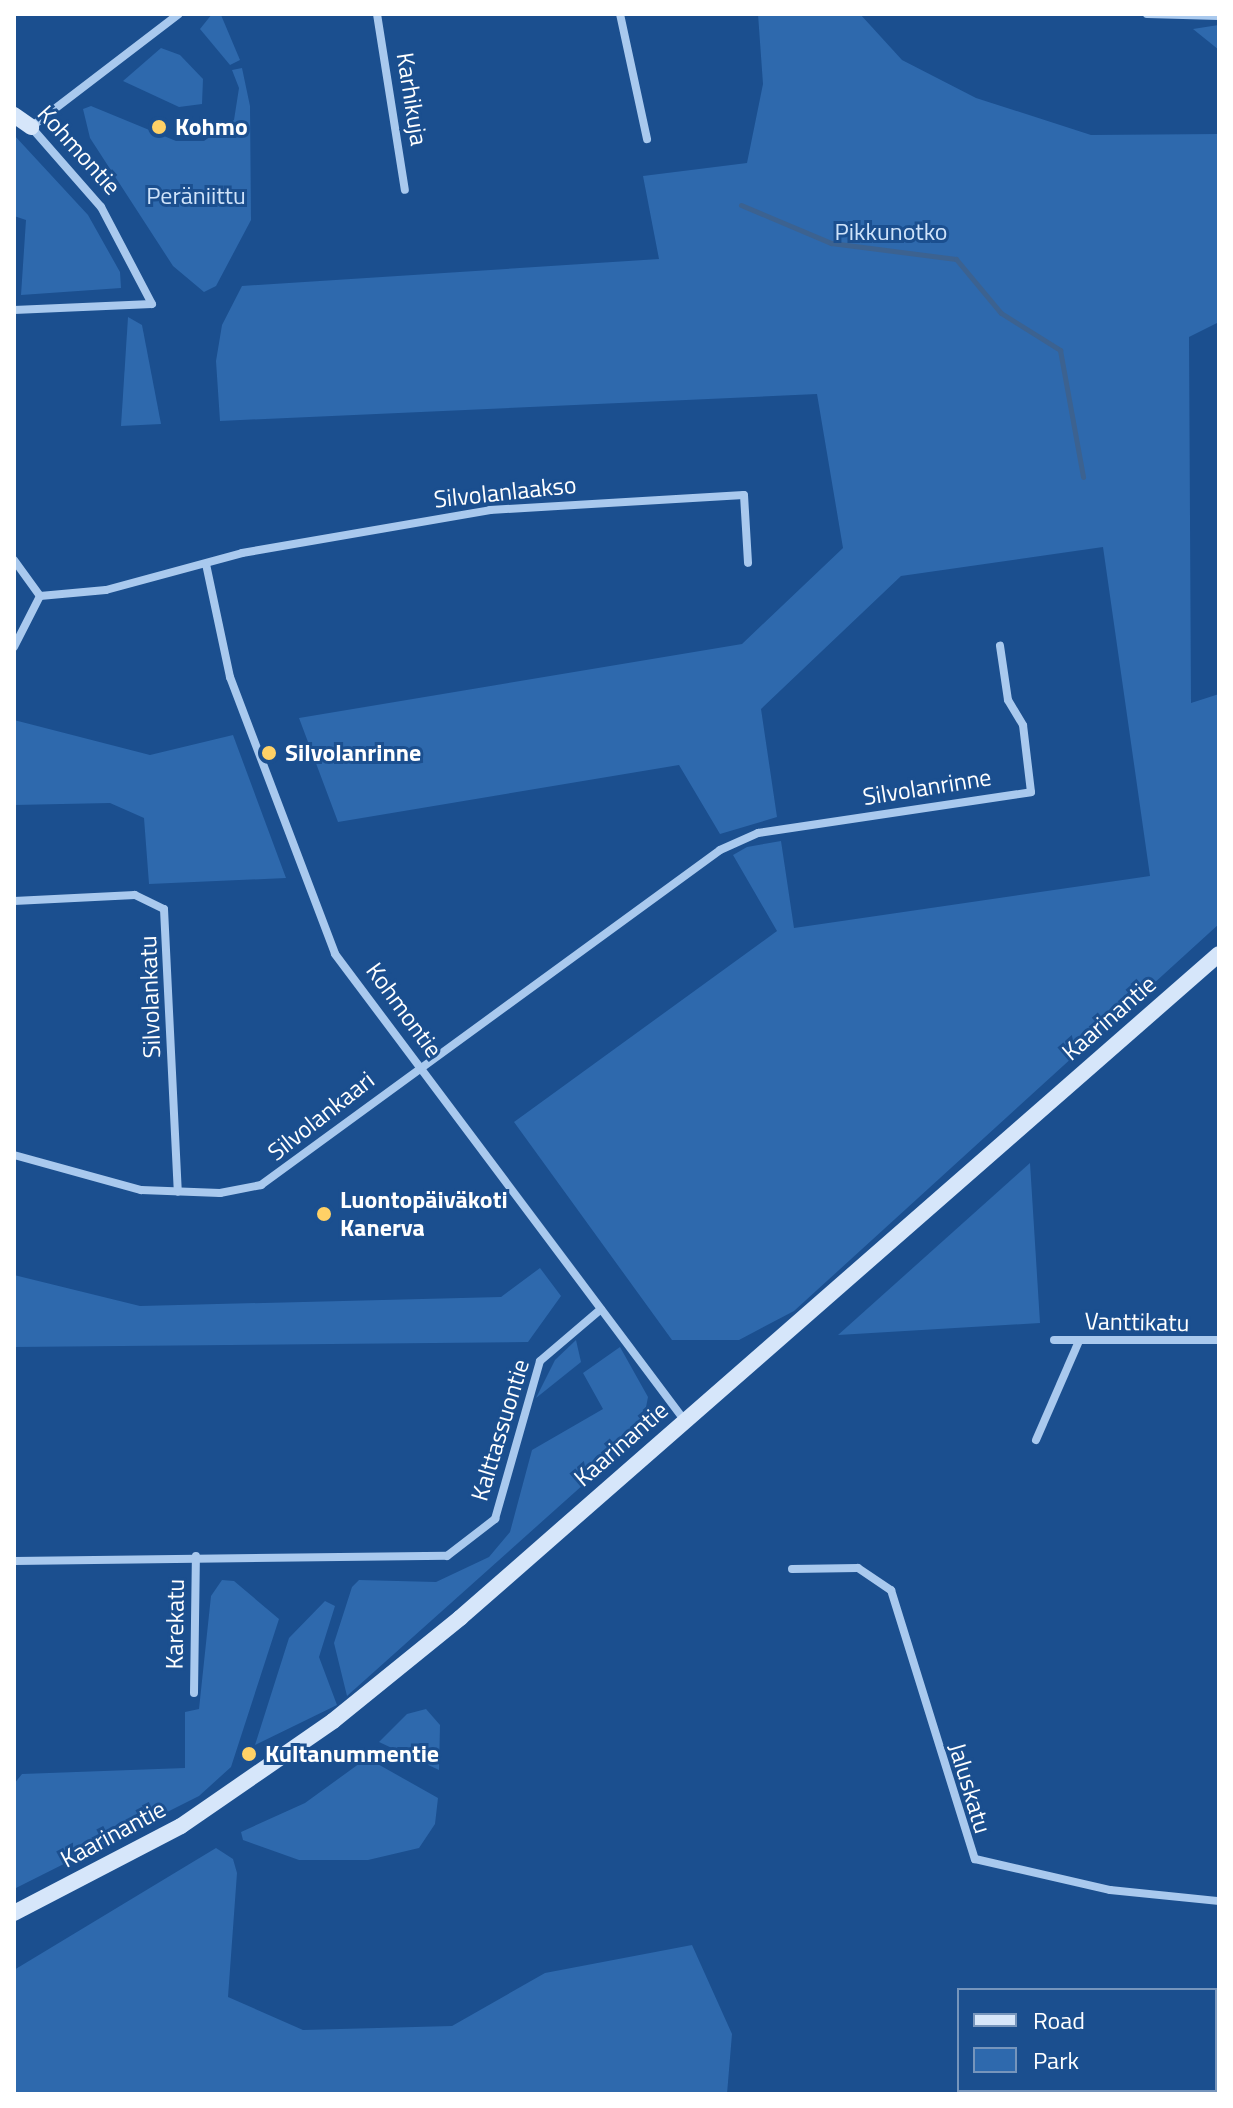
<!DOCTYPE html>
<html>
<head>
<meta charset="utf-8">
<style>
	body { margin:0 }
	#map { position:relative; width:1233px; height:2108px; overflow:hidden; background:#1b4f8f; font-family:"Titillium Web",sans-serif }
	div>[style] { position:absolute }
	.green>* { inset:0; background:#2e69ad }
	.stream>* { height:5px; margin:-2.5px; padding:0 2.5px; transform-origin:2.5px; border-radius:2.5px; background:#3c6290 }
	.street>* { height:8px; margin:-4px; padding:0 4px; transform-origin:4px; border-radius:4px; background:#a9c9ee }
	.secondary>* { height:16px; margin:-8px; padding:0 8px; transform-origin:8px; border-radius:8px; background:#d6e6fa }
	.dots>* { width:22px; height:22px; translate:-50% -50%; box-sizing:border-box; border:4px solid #1b4f8f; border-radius:50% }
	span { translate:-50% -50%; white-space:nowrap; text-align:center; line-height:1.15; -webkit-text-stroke:6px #1b4f8f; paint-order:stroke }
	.street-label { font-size:24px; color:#fff }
	.poi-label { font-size:24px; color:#fff; font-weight:700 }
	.left { translate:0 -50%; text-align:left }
	.park-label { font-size:24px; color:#cfe3fa }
	.frame { position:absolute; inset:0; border:16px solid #fff; pointer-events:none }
	.legend { position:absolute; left:957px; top:1988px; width:260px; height:104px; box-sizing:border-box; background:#1b4f8f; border:2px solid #7695bc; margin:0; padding:10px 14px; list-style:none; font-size:24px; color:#fff }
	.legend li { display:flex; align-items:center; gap:16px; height:40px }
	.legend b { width:40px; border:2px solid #7695bc }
</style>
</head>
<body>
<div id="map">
	<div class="green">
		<div style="clip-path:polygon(212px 14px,221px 15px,240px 60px,230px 65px,200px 29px)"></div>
		<div style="clip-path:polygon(758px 14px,860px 14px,902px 60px,976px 98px,1091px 135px,1219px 134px,1219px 322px,1189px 337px,1191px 703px,1219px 694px,1219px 924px,794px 1311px,739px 1340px,672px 1340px,514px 1122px,777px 931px,733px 855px,747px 847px,781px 841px,794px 928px,1150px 876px,1103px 547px,901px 576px,761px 709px,777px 817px,720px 834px,679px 765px,338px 822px,299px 718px,742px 644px,843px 548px,817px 394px,220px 421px,216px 361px,222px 325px,242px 286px,659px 259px,643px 176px,747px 163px,763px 84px)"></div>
		<div style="clip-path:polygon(1219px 25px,1219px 50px,1193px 29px,1212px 26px)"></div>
		<div style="clip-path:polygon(161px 48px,180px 55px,203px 79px,202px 104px,179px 107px,123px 81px)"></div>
		<div style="clip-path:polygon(242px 68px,250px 106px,251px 220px,216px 286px,204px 292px,173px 266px,90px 138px,83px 109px,91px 106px,176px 141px,204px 141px,234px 120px,239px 88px,232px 70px)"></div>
		<div style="clip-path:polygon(14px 135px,88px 215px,120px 272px,121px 288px,21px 295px,26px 220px,14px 216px)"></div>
		<div style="clip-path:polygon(128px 317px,142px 325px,161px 424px,121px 426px)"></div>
		<div style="clip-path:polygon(14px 720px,150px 755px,233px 735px,286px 878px,149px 884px,144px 818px,110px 803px,14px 805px)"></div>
		<div style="clip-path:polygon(1030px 1163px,1040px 1323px,838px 1335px)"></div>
		<div style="clip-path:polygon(540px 1268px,561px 1296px,528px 1342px,14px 1347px,14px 1275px,140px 1306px,501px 1297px)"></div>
		<div style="clip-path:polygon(576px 1340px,581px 1362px,536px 1398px,555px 1360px)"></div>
		<div style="clip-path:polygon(620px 1347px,648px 1397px,641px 1433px,347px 1696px,334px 1643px,352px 1587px,359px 1580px,436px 1582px,489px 1557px,510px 1532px,532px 1450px,603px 1409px,583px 1373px)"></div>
		<div style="clip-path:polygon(222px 1580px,234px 1581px,279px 1619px,231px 1767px,199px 1796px,14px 1889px,14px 1784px,22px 1774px,185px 1768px,185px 1712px,199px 1709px,211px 1596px)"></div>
		<div style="clip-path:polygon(325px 1601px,335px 1606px,319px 1657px,337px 1705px,255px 1745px,289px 1638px)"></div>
		<div style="clip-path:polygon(426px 1709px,440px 1725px,439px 1770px,379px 1742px,407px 1714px)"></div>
		<div style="clip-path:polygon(367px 1758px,438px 1798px,435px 1824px,419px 1848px,368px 1860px,299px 1860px,243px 1840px,241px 1832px,305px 1803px)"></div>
		<div style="clip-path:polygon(216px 1848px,233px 1859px,237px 1873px,228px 1997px,303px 2030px,452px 2026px,545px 1973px,692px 1945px,732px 2034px,727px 2094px,14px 2094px,14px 1970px)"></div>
	</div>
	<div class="stream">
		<div style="left:741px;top:205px;width:98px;rotate:22.9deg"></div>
		<div style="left:831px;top:243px;width:126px;rotate:7.3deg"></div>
		<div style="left:956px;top:259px;width:70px;rotate:50.2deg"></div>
		<div style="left:1001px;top:313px;width:70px;rotate:32.1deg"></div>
		<div style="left:1060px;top:350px;width:129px;rotate:79.7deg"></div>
	</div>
	<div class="street">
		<div style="left:377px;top:14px;width:178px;rotate:81deg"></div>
		<div style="left:620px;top:14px;width:128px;rotate:77.8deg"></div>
		<div style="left:1147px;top:14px;width:72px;rotate:1.6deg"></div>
		<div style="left:14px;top:310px;width:138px;rotate:-2.5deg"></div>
		<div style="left:152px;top:304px;width:110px;rotate:-117.7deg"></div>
		<div style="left:101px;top:207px;width:106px;rotate:-131.2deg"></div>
		<div style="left:31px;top:127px;width:186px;rotate:-37.4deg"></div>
		<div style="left:14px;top:560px;width:44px;rotate:54.2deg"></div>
		<div style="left:206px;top:564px;width:116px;rotate:78deg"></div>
		<div style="left:230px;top:677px;width:296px;rotate:69.2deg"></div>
		<div style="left:335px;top:954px;width:584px;rotate:53.15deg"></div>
		<div style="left:14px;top:647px;width:57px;rotate:-63deg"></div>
		<div style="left:40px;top:596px;width:66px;rotate:-5.2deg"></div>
		<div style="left:106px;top:590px;width:141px;rotate:-15.2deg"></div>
		<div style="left:242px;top:553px;width:252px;rotate:-9.8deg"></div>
		<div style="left:490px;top:510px;width:254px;rotate:-3.4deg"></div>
		<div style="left:744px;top:495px;width:68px;rotate:86.6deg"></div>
		<div style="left:14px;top:901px;width:121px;rotate:-2.8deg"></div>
		<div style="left:135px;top:895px;width:32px;rotate:26deg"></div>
		<div style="left:164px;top:909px;width:283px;rotate:87.2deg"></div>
		<div style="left:14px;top:1155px;width:132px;rotate:15.4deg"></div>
		<div style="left:141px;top:1190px;width:79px;rotate:2.2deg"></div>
		<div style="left:220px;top:1193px;width:42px;rotate:-11deg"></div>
		<div style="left:261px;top:1185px;width:568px;rotate:-36.12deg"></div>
		<div style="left:720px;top:850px;width:42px;rotate:-24.1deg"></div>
		<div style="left:758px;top:833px;width:276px;rotate:-8.5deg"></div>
		<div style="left:1031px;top:792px;width:67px;rotate:-96.8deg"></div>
		<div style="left:1023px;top:725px;width:29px;rotate:-121deg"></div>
		<div style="left:1008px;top:700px;width:55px;rotate:-98.4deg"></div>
		<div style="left:1054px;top:1340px;width:165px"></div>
		<div style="left:1036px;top:1440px;width:108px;rotate:-66.5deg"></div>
		<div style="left:14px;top:1561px;width:433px;rotate:-0.7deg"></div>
		<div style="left:447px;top:1556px;width:61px;rotate:-37.6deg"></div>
		<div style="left:495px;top:1519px;width:164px;rotate:-74.1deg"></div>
		<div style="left:540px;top:1361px;width:80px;rotate:-40.4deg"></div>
		<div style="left:792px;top:1569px;width:66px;rotate:-0.9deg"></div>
		<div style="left:858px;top:1568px;width:40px;rotate:34deg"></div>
		<div style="left:891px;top:1590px;width:282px;rotate:72.7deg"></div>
		<div style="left:975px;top:1859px;width:139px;rotate:12.9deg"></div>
		<div style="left:1110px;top:1890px;width:110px;rotate:5.8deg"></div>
		<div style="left:194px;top:1693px;width:137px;rotate:-89.2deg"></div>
	</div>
	<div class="secondary">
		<div style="left:14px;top:115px;width:21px;rotate:35deg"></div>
		<div style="left:14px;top:1913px;width:188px;rotate:-27.5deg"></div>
		<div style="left:181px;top:1826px;width:185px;rotate:-34.6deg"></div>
		<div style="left:333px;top:1721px;width:164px;rotate:-39deg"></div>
		<div style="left:460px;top:1618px;width:1008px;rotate:-41.18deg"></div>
		<div style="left:1214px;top:2094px;width:14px;rotate:-69deg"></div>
	</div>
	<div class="dots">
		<div style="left:159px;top:127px;background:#ffd166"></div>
		<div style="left:269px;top:753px;background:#ffd166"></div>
		<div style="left:324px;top:1214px;background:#ffd166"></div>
		<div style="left:249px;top:1754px;background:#ffd166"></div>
	</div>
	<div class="street-label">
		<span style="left:412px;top:99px;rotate:81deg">Karhikuja</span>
		<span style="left:79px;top:150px;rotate:48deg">Kohmontie</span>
		<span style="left:505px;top:492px;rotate:-6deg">Silvolanlaakso</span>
		<span style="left:927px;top:787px;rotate:-9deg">Silvolanrinne</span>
		<span style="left:150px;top:997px;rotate:-92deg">Silvolankatu</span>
		<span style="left:404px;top:1010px;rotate:54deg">Kohmontie</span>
		<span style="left:1109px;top:1018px;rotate:-41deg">Kaarinantie</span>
		<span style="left:321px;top:1116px;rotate:-38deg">Silvolankaari</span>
		<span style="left:1137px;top:1322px;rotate:1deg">Vanttikatu</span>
		<span style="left:500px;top:1430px;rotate:-73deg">Kalttassuontie</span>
		<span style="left:621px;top:1444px;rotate:-41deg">Kaarinantie</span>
		<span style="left:175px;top:1624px;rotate:-89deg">Karekatu</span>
		<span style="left:970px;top:1788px;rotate:73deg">Jaluskatu</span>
		<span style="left:113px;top:1834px;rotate:-28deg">Kaarinantie</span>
	</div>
	<div class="poi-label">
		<span class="left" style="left:175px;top:127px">Kohmo</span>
		<span class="left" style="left:285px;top:753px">Silvolanrinne</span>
		<span class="left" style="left:340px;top:1214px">Luontopäiväkoti<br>Kanerva</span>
		<span class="left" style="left:265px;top:1754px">Kultanummentie</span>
	</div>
	<div class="park-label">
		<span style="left:196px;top:196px">Peräniittu</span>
		<span style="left:891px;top:232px">Pikkunotko</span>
	</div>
	<div class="frame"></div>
	<ul class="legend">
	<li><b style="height:10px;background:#d6e6fa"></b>Road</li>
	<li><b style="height:22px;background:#2e69ad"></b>Park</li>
	</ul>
</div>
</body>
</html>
